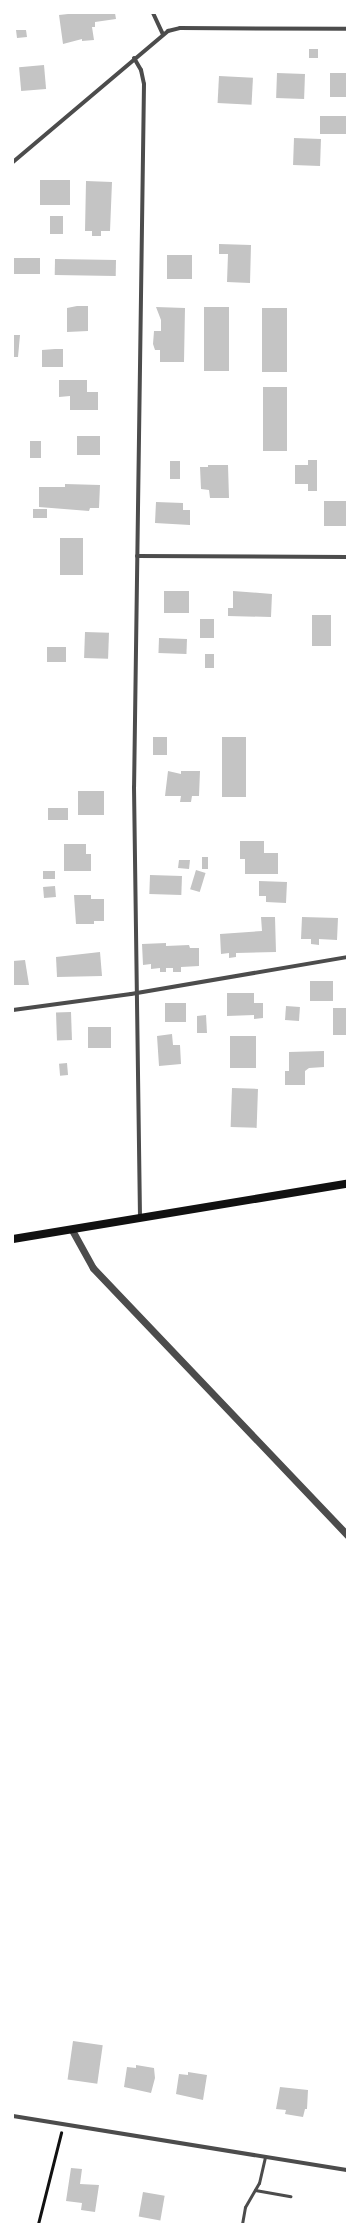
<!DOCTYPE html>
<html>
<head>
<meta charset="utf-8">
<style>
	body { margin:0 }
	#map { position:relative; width:360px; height:2237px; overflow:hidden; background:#fff; font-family:Karla,sans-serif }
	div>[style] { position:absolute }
	.building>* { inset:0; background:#c4c4c4; transform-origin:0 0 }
	.path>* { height:2.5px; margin:-1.25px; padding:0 1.25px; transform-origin:1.25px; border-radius:1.25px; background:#111 }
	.service>* { height:3px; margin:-1.5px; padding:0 1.5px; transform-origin:1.5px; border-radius:1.5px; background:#4c4c4c }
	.minor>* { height:4px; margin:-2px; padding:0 2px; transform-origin:2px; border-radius:2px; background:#4c4c4c }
	.tertiary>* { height:7px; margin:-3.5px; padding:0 3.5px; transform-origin:3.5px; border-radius:3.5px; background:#4c4c4c }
	.secondary>* { height:8px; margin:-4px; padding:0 4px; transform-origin:4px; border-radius:4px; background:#111 }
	span { translate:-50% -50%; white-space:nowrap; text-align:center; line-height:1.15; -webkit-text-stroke:4px #fff; paint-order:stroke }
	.frame { position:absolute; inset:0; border:14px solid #fff; pointer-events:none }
</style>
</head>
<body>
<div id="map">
	<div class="building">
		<div style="clip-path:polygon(77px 13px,115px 13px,116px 19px,95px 22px,95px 27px,92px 27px,94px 40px,82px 41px,82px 39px,63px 44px,59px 15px)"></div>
		<div style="clip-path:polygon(16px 30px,26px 30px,27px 37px,17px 38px)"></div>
		<div style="left:309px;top:49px;width:9px;height:9px"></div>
		<div style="left:44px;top:65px;width:24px;height:25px;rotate:85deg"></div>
		<div style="left:277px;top:73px;width:28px;height:25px;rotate:2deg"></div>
		<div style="left:330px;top:73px;width:17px;height:24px"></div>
		<div style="left:219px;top:76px;width:34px;height:27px;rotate:3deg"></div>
		<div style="left:346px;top:116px;width:18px;height:26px;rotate:90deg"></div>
		<div style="left:294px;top:138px;width:27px;height:27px;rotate:2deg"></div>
		<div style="left:40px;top:180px;width:30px;height:25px"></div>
		<div style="clip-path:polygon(86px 181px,112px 182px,110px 231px,101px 231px,101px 236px,92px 236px,92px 231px,85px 231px)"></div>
		<div style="left:50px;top:216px;width:13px;height:18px"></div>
		<div style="clip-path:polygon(219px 244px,251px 245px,250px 283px,227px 282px,228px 254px,219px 254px)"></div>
		<div style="left:167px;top:255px;width:25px;height:24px"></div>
		<div style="left:13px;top:258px;width:27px;height:16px"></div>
		<div style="left:55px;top:259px;width:61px;height:16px;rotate:1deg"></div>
		<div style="clip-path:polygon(77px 306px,88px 306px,88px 331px,67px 332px,67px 308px)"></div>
		<div style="clip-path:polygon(156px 307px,185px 308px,184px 362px,160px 362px,160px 350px,155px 350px,153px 344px,154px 331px,161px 331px,161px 320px)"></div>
		<div style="left:204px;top:307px;width:25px;height:64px"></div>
		<div style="left:262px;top:308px;width:25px;height:64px"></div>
		<div style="clip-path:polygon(13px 335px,20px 335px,18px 357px,13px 357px)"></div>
		<div style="clip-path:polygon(55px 349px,63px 349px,63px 367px,42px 367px,42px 350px)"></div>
		<div style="clip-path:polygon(59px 380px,87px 380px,87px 392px,98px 392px,98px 410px,70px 410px,70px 396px,59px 397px)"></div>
		<div style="left:263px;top:387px;width:24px;height:64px"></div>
		<div style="left:77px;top:436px;width:23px;height:19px"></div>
		<div style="left:30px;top:441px;width:11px;height:17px"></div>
		<div style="clip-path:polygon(308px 460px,317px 460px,317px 491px,308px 491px,308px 484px,295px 484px,295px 465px,308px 465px)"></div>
		<div style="left:170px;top:461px;width:10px;height:18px"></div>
		<div style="clip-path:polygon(208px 465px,228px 465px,229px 498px,210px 498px,209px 490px,201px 489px,200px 467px,208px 467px)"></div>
		<div style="clip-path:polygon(65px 484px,100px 485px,99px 508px,90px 508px,89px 511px,39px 507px,39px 487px,65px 487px)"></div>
		<div style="left:324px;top:501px;width:23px;height:25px"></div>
		<div style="clip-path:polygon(156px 502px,183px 503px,183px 510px,190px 510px,190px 525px,155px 523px)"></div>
		<div style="left:33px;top:509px;width:14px;height:9px"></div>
		<div style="left:60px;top:538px;width:23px;height:37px"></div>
		<div style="left:164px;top:591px;width:25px;height:22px"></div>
		<div style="clip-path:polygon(233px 591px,272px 594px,271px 617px,228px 616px,228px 608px,233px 608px)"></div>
		<div style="left:331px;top:615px;width:31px;height:19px;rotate:90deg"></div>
		<div style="left:200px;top:619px;width:14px;height:19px"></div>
		<div style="left:85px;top:632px;width:24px;height:26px;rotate:2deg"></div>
		<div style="left:159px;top:638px;width:28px;height:15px;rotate:2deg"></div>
		<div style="left:47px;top:647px;width:19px;height:15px"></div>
		<div style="left:205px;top:654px;width:9px;height:14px"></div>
		<div style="left:153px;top:737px;width:14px;height:18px"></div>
		<div style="left:222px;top:737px;width:24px;height:60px"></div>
		<div style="clip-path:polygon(168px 771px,181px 774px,181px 771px,200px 771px,199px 796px,192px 796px,191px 802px,180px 802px,181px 796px,165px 796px)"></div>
		<div style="left:78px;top:791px;width:26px;height:24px"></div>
		<div style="left:48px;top:808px;width:20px;height:12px"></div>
		<div style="clip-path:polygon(240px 841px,264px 841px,264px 853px,278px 853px,278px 874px,245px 874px,245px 859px,240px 859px)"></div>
		<div style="clip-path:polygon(64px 844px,86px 844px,86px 854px,91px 854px,91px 871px,64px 871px)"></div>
		<div style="left:202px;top:857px;width:6px;height:12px"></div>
		<div style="clip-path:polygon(179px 860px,190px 860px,189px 869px,178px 868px)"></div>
		<div style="left:196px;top:870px;width:10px;height:20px;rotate:17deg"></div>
		<div style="left:43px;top:871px;width:12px;height:8px"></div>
		<div style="left:150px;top:875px;width:32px;height:19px;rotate:2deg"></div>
		<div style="clip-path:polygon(259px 881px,287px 882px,286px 903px,266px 902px,266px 896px,259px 896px)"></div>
		<div style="left:55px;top:886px;width:11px;height:12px;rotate:85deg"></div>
		<div style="clip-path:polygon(74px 895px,91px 895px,91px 899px,104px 899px,104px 921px,94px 921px,94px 924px,76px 924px)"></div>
		<div style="clip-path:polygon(261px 917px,275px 917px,276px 952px,236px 953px,236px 957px,229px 958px,229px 953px,221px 954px,220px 934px,262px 931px)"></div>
		<div style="clip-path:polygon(302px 917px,338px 918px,337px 940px,319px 939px,319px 945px,311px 944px,311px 939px,301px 939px)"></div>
		<div style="clip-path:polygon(166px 943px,166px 946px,189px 945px,190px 948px,199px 948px,199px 966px,181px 967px,181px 972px,173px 972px,173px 968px,166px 968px,166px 972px,160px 972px,160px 968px,151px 969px,151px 964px,143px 965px,142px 944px)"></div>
		<div style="clip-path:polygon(100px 952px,102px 976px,57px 977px,56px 957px)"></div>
		<div style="clip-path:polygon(25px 960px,29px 985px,13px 985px,13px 961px)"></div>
		<div style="left:310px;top:981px;width:23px;height:20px"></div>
		<div style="clip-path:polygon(227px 993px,254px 993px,254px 1003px,263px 1003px,263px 1018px,254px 1019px,254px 1015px,227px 1016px)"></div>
		<div style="left:186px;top:1003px;width:19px;height:21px;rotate:90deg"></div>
		<div style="left:286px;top:1006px;width:14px;height:14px;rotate:4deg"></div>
		<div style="left:333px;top:1008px;width:14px;height:27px"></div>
		<div style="left:71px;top:1012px;width:28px;height:15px;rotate:88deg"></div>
		<div style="clip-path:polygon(206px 1015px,207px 1033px,197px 1033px,197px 1016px)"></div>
		<div style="left:88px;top:1027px;width:23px;height:21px"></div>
		<div style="clip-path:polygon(172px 1034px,173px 1045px,180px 1045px,181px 1064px,159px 1066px,157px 1036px)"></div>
		<div style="left:230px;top:1036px;width:26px;height:32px"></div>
		<div style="clip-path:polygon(324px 1051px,324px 1067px,309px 1068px,305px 1071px,305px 1085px,285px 1085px,285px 1071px,289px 1071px,289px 1052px)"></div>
		<div style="left:67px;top:1063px;width:12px;height:8px;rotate:85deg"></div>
		<div style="left:232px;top:1088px;width:26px;height:39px;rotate:2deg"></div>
		<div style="left:73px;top:2041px;width:30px;height:39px;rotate:8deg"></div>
		<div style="clip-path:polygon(136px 2065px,154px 2068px,155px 2078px,151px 2093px,124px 2087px,127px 2067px,136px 2068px)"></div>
		<div style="clip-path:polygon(188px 2072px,207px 2075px,203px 2100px,176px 2094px,179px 2074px,188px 2075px)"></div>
		<div style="clip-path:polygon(280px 2087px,308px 2090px,307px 2109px,305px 2109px,303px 2117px,285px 2114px,286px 2110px,276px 2109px)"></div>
		<div style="clip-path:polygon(71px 2168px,82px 2169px,80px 2184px,99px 2185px,95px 2212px,81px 2210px,82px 2203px,66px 2201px)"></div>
		<div style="left:143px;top:2192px;width:22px;height:25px;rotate:10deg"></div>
	</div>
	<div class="path">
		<div style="left:38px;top:2224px;width:94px;rotate:-75.8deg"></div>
	</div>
	<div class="service">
		<div style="left:255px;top:2190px;width:36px;rotate:10deg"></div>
		<div style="left:242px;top:2224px;width:17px;rotate:-80deg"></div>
		<div style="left:245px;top:2207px;width:28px;rotate:-60deg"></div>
		<div style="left:259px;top:2183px;width:27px;rotate:-77deg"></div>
	</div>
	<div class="minor">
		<div style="left:153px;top:13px;width:23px;rotate:65deg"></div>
		<div style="left:134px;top:58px;width:14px;rotate:60deg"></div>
		<div style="left:141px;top:70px;width:14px;rotate:78deg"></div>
		<div style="left:144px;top:84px;width:703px;rotate:90.81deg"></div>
		<div style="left:134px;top:787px;width:431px;rotate:89.2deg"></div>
		<div style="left:13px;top:162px;width:203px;rotate:-40.2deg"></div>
		<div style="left:168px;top:31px;width:12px;rotate:-14deg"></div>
		<div style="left:180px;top:28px;width:167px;rotate:0.3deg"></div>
		<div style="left:137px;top:556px;width:210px;rotate:0.3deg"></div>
		<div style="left:13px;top:1010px;width:119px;rotate:-7.7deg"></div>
		<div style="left:131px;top:994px;width:219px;rotate:-9.7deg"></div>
		<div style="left:13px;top:2116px;width:338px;rotate:9.2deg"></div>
	</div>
	<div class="tertiary">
		<div style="left:72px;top:1230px;width:43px;rotate:61.1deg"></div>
		<div style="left:93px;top:1268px;width:369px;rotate:46.4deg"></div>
	</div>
	<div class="secondary">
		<div style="left:13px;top:1239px;width:338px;rotate:-9.4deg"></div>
	</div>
	<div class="frame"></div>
</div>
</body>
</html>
